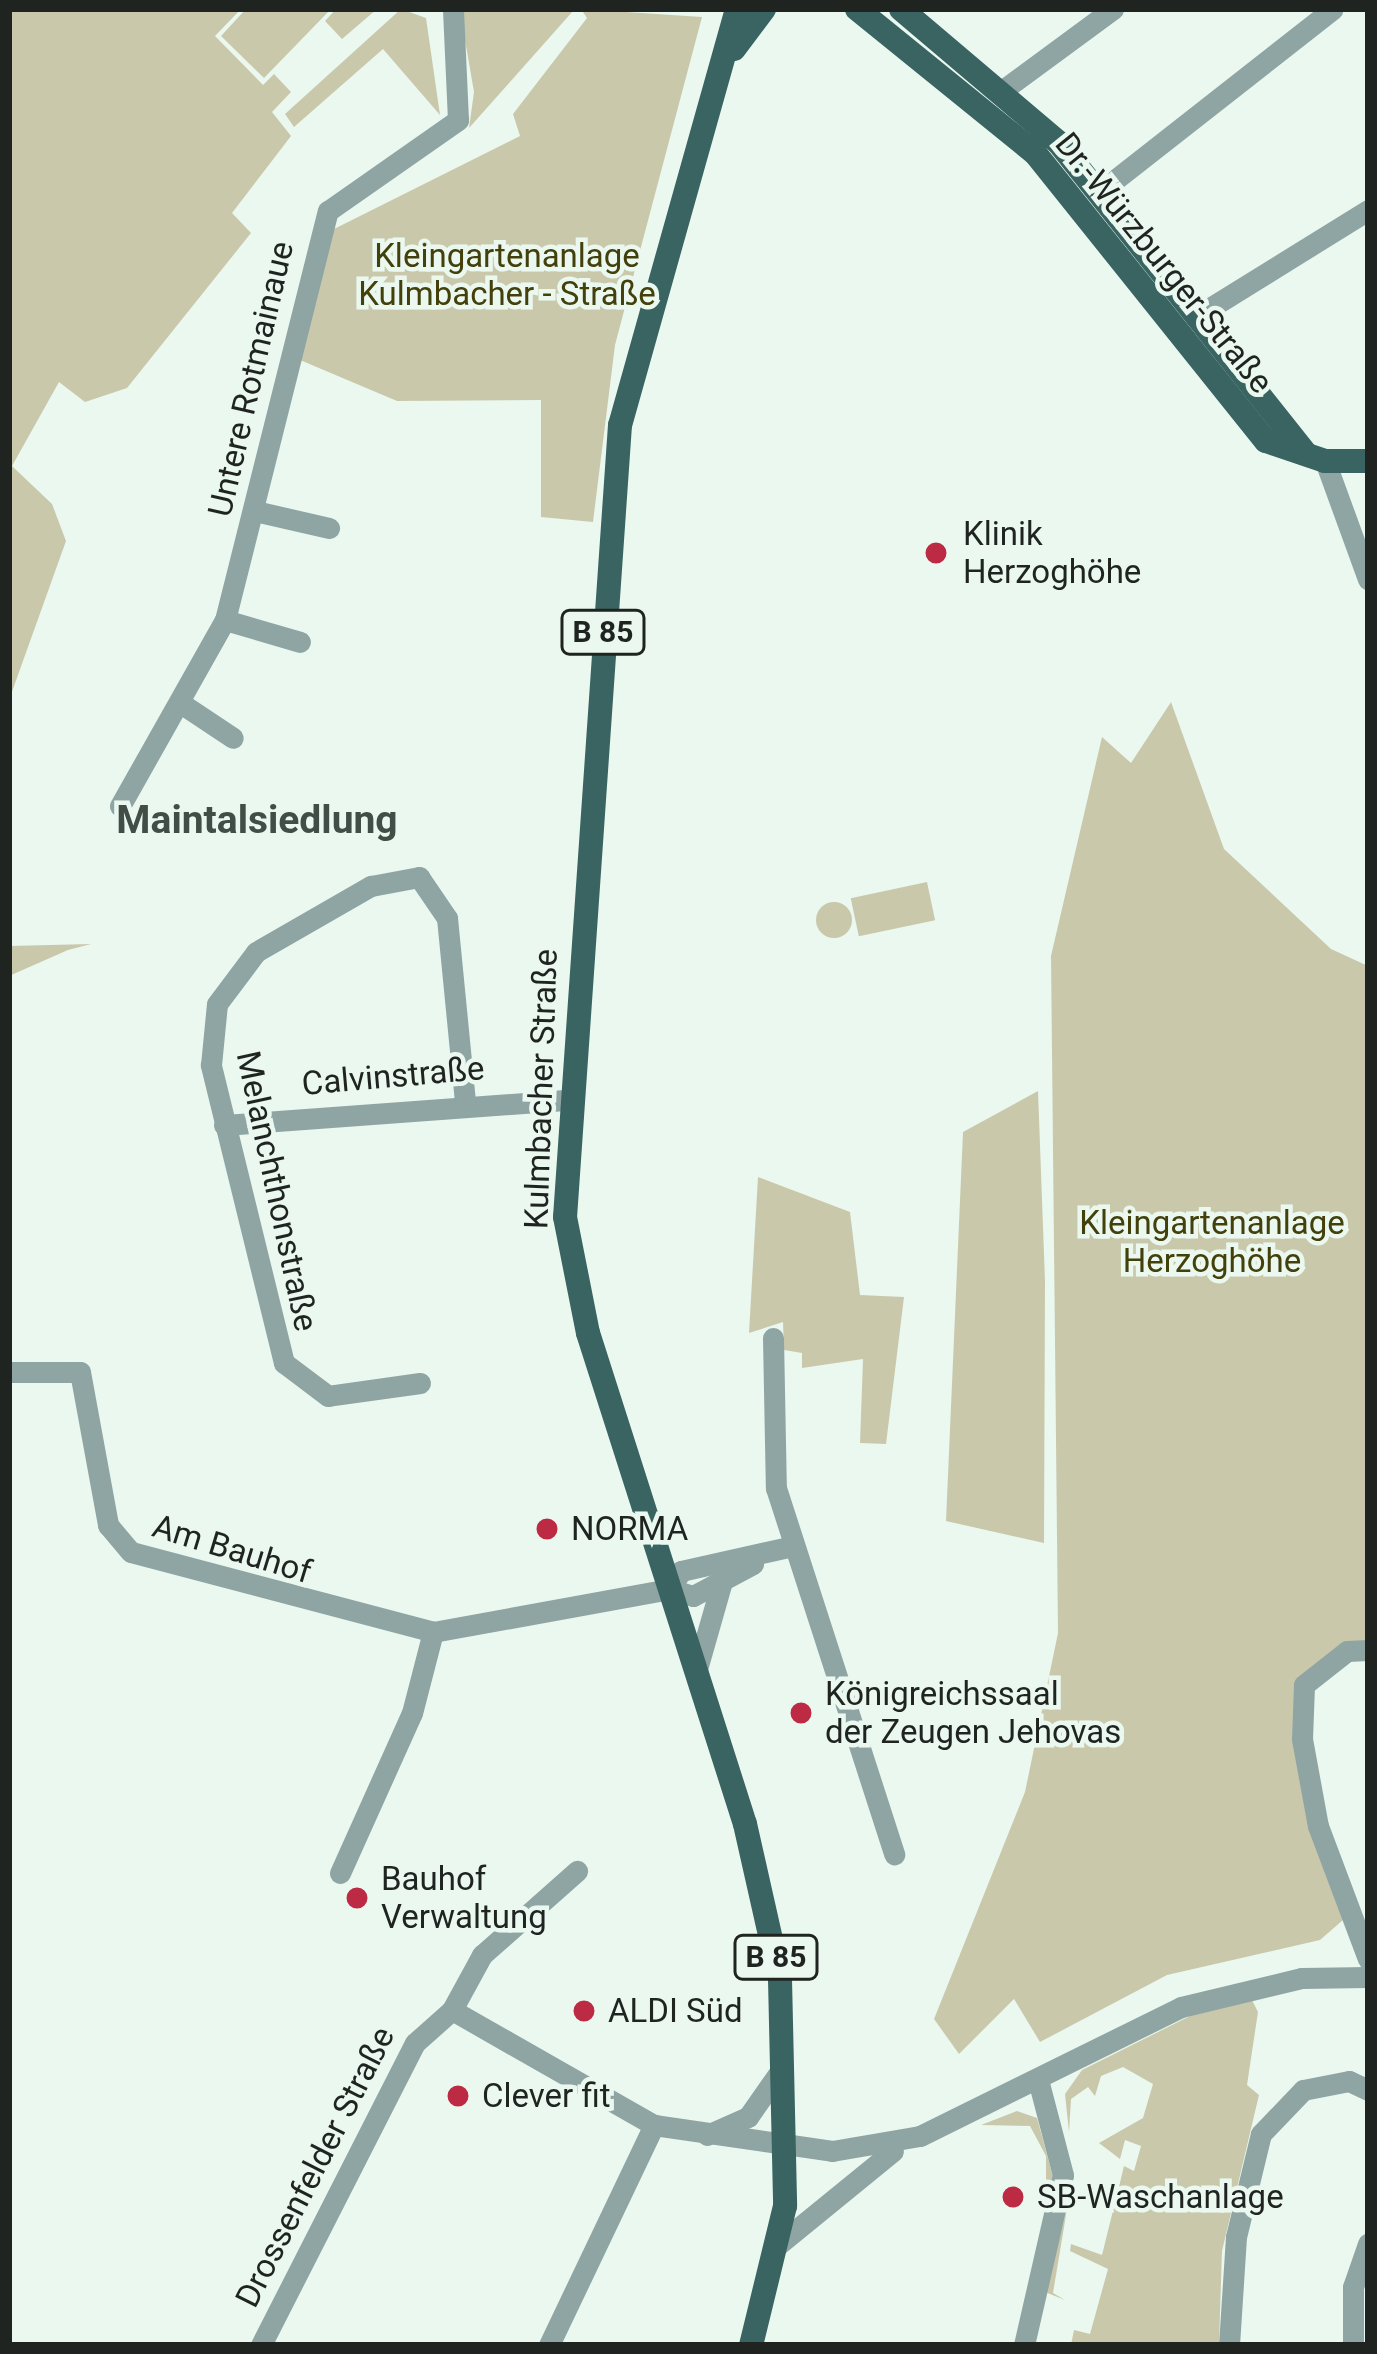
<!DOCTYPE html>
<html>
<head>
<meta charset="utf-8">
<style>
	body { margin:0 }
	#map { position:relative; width:1377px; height:2354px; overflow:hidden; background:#eaf8f0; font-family:Roboto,sans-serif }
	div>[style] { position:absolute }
	.green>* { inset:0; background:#cac8ab; transform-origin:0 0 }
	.round { border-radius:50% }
	.minor>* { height:21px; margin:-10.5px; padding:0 10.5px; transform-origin:10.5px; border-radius:10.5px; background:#8fa5a3 }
	.major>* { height:24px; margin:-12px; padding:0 12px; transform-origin:12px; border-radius:12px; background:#396461 }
	.dots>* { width:33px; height:33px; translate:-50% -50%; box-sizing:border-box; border:6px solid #eaf8f0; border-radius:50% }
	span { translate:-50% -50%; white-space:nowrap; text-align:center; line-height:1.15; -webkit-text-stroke:9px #eaf8f0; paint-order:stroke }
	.shield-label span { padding:3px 9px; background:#eaf8f0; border:3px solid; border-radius:9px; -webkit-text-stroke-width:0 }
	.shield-label { font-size:30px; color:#1f2421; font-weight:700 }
	.park-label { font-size:33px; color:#44400c }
	.street-label { font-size:33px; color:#1f2421 }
	.poi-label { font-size:33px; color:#1f2421 }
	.left { translate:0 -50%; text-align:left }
	.quarter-label { font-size:39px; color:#424d47; font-weight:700 }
	.frame { position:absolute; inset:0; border:12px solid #1f2421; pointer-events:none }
</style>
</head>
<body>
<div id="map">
	<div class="green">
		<div style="clip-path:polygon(9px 9px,241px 9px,215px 36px,263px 85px,274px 74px,291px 92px,272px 112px,291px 136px,232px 213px,251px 233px,127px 388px,85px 402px,59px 382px,12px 466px,52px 504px,66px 541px,9px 700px)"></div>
		<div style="clip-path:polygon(246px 9px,331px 9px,264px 78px,221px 36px)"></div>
		<div style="clip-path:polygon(336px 9px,377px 9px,342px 39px,325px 21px)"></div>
		<div style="clip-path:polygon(401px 9px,426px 18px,440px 115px,383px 49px,294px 127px,285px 114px)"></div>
		<div style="clip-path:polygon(581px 9px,702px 17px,615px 345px,593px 522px,541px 517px,541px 400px,397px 401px,300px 360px,332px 230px,520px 136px,513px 114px,587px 18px)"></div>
		<div style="clip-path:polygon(460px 11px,573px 11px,469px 128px,474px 92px)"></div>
		<div style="clip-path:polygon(1171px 702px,1224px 849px,1331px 949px,1368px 966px,1368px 1650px,1304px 1685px,1302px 1739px,1351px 1913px,1320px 1940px,1167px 1975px,1040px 2042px,1014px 1999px,959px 2054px,934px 2019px,1025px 1792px,1058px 1633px,1051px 956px,1102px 737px,1131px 763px)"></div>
		<div style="left:927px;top:882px;width:39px;height:78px;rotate:78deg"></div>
		<div class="round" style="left:816px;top:902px;width:36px;height:36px"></div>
		<div style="clip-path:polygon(91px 944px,68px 950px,9px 976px,9px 946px)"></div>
		<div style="clip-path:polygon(1038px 1091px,1045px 1281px,1044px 1543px,946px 1521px,963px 1132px)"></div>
		<div style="clip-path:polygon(758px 1177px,850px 1212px,860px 1295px,904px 1297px,886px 1444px,860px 1443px,863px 1359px,802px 1368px,802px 1353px,784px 1350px,783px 1322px,749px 1333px)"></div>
		<div style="clip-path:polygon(1246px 1988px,1258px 2012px,1247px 2085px,1259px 2095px,1222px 2251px,1219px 2345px,1071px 2345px,1074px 2330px,1090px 2334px,1108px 2269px,1070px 2251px,1071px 2244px,1102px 2255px,1124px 2166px,1134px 2171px,1141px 2146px,1125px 2140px,1120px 2159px,1099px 2143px,1143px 2118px,1153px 2084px,1123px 2067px,1101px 2076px,1095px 2096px,1088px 2087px,1071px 2099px,1069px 2132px,1065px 2094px,1082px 2070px)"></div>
		<div style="clip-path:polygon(1017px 2111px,1037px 2118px,1055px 2184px,1046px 2208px,1046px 2156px,1030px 2126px,981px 2125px)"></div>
		<div style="clip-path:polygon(1067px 2209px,1053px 2293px,1065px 2300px,1045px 2292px)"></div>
	</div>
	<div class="minor">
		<div style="left:1003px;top:90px;width:137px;rotate:-36.4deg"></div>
		<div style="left:1102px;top:190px;width:293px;rotate:-38.1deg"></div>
		<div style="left:1197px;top:316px;width:201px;rotate:-31.8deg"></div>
		<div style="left:1325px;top:461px;width:126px;rotate:70deg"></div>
		<div style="left:255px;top:511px;width:76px;rotate:12.9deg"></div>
		<div style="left:225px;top:620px;width:78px;rotate:16.3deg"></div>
		<div style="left:182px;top:704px;width:61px;rotate:33.7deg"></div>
		<div style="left:120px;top:806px;width:214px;rotate:-60.6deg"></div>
		<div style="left:225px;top:620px;width:422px;rotate:-75.9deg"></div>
		<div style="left:328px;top:211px;width:159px;rotate:-35deg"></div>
		<div style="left:458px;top:120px;width:111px;rotate:-92.6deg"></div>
		<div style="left:224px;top:1125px;width:345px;rotate:-4.2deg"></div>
		<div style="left:773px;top:1338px;width:150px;rotate:88.9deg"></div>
		<div style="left:776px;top:1488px;width:385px;rotate:72.1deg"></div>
		<div style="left:9px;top:1372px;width:71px"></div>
		<div style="left:80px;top:1372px;width:156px;rotate:79.6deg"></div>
		<div style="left:108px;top:1525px;width:35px;rotate:50deg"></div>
		<div style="left:131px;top:1552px;width:312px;rotate:14.8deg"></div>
		<div style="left:433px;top:1632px;width:241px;rotate:-10.3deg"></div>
		<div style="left:420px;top:1383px;width:93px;rotate:172deg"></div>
		<div style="left:328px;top:1396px;width:55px;rotate:-143.1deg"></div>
		<div style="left:284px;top:1363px;width:307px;rotate:-103.8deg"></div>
		<div style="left:211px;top:1065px;width:61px;rotate:-84.4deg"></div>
		<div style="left:217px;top:1004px;width:65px;rotate:-53.1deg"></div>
		<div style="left:256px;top:952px;width:133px;rotate:-29.9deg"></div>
		<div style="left:371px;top:886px;width:49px;rotate:-10.6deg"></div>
		<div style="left:419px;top:877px;width:50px;rotate:55.7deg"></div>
		<div style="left:447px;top:918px;width:183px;rotate:84.4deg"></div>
		<div style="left:670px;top:1589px;width:21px;rotate:-59deg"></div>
		<div style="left:681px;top:1571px;width:115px;rotate:-12.6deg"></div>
		<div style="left:670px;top:1589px;width:24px;rotate:17deg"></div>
		<div style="left:693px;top:1596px;width:68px;rotate:-28.1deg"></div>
		<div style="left:1368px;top:1650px;width:21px;rotate:177deg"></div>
		<div style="left:1347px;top:1651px;width:55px;rotate:141.7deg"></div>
		<div style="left:1304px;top:1685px;width:54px;rotate:92.1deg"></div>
		<div style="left:1302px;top:1739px;width:88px;rotate:79.6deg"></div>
		<div style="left:1318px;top:1826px;width:142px;rotate:69.4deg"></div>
		<div style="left:697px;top:1669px;width:87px;rotate:-74.1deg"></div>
		<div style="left:340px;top:1873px;width:175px;rotate:-65.8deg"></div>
		<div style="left:412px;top:1713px;width:84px;rotate:-75.5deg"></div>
		<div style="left:452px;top:2010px;width:232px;rotate:29.7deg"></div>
		<div style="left:654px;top:2125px;width:180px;rotate:8.3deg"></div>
		<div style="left:832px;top:2151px;width:89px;rotate:-9.7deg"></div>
		<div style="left:920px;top:2136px;width:291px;rotate:-26.3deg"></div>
		<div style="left:1181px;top:2007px;width:124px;rotate:-13.5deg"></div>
		<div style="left:1302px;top:1978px;width:66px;rotate:-0.9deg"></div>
		<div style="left:452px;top:2010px;width:63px;rotate:-61.4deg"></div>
		<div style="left:482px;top:1955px;width:127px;rotate:-41.5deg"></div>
		<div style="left:707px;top:2135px;width:45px;rotate:-23.7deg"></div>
		<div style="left:748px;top:2117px;width:61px;rotate:-55deg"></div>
		<div style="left:779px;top:2244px;width:147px;rotate:-39.2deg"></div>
		<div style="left:261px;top:2345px;width:339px;rotate:-63deg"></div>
		<div style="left:415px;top:2043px;width:50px;rotate:-41.7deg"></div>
		<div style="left:549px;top:2345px;width:244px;rotate:-64.5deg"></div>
		<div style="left:1024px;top:2345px;width:174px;rotate:-77.1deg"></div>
		<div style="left:1063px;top:2175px;width:98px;rotate:-104.7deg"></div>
		<div style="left:1229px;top:2345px;width:108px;rotate:-86.3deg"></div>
		<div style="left:1236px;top:2237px;width:106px;rotate:-76.4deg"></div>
		<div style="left:1261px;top:2134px;width:61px;rotate:-46.3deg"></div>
		<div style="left:1303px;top:2090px;width:47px;rotate:-11.1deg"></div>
		<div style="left:1349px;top:2081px;width:21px;rotate:25deg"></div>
		<div style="left:1353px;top:2345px;width:58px;rotate:-90deg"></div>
		<div style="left:1353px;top:2287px;width:46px;rotate:-70.8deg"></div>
	</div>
	<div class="major">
		<div style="left:737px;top:9px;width:432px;rotate:105.7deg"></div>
		<div style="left:620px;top:425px;width:794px;rotate:93.97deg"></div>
		<div style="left:565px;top:1217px;width:118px;rotate:78.8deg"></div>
		<div style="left:588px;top:1333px;width:515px;rotate:72.27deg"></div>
		<div style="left:745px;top:1824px;width:159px;rotate:77.3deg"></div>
		<div style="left:780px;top:1979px;width:227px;rotate:88.7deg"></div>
		<div style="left:785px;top:2206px;width:143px;rotate:103.7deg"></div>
		<div style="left:857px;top:9px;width:229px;rotate:39deg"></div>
		<div style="left:1035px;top:153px;width:369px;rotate:51.3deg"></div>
		<div style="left:1266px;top:441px;width:62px;rotate:18.7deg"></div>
		<div style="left:1325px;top:461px;width:43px"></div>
		<div style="left:901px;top:9px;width:206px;rotate:40.3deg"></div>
		<div style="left:1058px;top:142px;width:396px;rotate:51.5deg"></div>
		<div style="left:734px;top:49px;width:50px;rotate:-53.1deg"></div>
	</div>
	<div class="dots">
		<div style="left:936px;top:553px;background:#bc2b43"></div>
		<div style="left:547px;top:1529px;background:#bc2b43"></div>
		<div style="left:801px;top:1713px;background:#bc2b43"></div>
		<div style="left:357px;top:1898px;background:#bc2b43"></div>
		<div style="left:584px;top:2011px;background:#bc2b43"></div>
		<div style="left:458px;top:2096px;background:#bc2b43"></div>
		<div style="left:1013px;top:2197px;background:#bc2b43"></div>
	</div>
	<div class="shield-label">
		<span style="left:603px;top:632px">B 85</span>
		<span style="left:776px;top:1957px">B 85</span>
	</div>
	<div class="park-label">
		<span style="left:507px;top:275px">Kleingartenanlage<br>Kulmbacher - Straße</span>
		<span style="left:1212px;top:1242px">Kleingartenanlage<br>Herzoghöhe</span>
	</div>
	<div class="street-label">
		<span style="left:1164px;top:263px;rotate:51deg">Dr.-Würzburger-Straße</span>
		<span style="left:251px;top:379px;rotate:-77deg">Untere Rotmainaue</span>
		<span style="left:393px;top:1076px;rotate:-5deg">Calvinstraße</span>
		<span style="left:541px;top:1089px;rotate:-88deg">Kulmbacher Straße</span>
		<span style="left:277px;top:1191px;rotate:78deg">Melanchthonstraße</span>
		<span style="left:232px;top:1549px;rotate:17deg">Am Bauhof</span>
		<span style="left:315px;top:2167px;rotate:-63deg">Drossenfelder Straße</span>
	</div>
	<div class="poi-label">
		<span class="left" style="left:963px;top:553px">Klinik<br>Herzoghöhe</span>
		<span class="left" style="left:571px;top:1529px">NORMA</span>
		<span class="left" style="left:825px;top:1713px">Königreichssaal<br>der Zeugen Jehovas</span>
		<span class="left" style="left:381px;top:1898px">Bauhof<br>Verwaltung</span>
		<span class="left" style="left:608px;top:2011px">ALDI Süd</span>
		<span class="left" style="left:482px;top:2096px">Clever fit</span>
		<span class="left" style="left:1037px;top:2197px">SB-Waschanlage</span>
	</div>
	<div class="quarter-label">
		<span style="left:257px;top:820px">Maintalsiedlung</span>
	</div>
	<div class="frame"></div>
</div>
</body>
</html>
